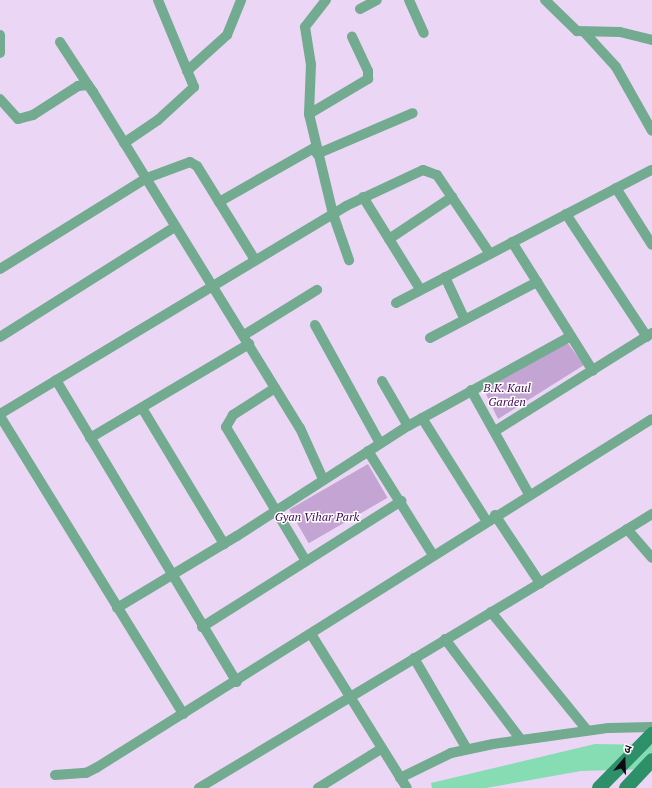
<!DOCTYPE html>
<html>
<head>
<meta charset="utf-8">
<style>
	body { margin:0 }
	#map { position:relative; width:652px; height:788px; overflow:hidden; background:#ebd7f5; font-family:"PT Serif","Noto Sans Devanagari",serif }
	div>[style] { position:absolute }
	.green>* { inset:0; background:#c3a4d2; transform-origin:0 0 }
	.water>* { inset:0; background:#86dcb3 }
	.street>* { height:10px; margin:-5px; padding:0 5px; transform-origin:5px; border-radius:5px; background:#72ab8f }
	.secondary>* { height:14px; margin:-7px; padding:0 7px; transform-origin:7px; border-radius:7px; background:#2d9068 }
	span { translate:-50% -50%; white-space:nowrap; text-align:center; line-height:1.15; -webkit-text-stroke:3px #fff; paint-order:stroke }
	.park-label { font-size:12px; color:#420857; font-style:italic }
	.north { position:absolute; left:604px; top:740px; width:40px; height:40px; -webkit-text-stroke:3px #fff; paint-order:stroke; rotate:19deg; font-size:11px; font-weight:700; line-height:16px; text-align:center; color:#100913 }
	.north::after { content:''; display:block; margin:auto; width:14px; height:18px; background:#100913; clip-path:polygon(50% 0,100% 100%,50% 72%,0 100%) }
</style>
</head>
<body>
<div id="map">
	<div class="green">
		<div style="clip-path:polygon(567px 342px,584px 365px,498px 419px,484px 390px)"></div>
		<div style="left:368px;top:464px;width:39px;height:91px;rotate:60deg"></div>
	</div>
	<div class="water">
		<div style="clip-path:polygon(595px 744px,652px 745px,652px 769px,581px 771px,486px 788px,432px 788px,431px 783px)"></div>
	</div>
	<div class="street">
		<div style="left:326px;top:0;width:34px;rotate:128deg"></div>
		<div style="left:305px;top:27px;width:37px;rotate:81deg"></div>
		<div style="left:311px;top:64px;width:50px;rotate:92.3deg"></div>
		<div style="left:309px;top:114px;width:103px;rotate:76.5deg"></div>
		<div style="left:333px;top:214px;width:49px;rotate:70.8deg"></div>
		<div style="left:409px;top:0;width:36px;rotate:66deg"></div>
		<div style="left:545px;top:0;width:45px;rotate:44.1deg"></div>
		<div style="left:577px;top:31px;width:43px;rotate:1.3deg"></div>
		<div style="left:620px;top:32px;width:33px;rotate:14deg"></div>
		<div style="left:360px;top:9px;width:19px;rotate:-28deg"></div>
		<div style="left:585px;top:33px;width:46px;rotate:47.6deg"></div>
		<div style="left:616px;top:67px;width:73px;rotate:60.6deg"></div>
		<div style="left:0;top:35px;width:18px;rotate:90deg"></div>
		<div style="left:60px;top:42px;width:51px;rotate:56.9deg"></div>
		<div style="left:187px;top:71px;width:54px;rotate:-42deg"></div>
		<div style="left:227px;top:35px;width:38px;rotate:-68deg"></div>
		<div style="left:0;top:99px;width:27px;rotate:48deg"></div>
		<div style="left:18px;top:119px;width:16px;rotate:-15deg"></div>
		<div style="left:33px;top:115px;width:54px;rotate:-32.8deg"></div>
		<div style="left:78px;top:86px;width:10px;rotate:-6deg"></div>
		<div style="left:88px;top:85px;width:9px;rotate:54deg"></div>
		<div style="left:93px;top:92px;width:395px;rotate:58.4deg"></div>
		<div style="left:300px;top:428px;width:56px;rotate:65.7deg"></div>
		<div style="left:309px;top:114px;width:69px;rotate:-30.7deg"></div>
		<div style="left:368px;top:79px;width:8px;rotate:-90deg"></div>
		<div style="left:368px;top:71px;width:38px;rotate:-115deg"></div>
		<div style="left:124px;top:143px;width:41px;rotate:-34.1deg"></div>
		<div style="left:158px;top:120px;width:49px;rotate:-42.5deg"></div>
		<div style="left:194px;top:87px;width:94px;rotate:-112.5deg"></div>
		<div style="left:317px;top:154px;width:104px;rotate:-23.1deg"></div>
		<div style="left:616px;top:188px;width:67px;rotate:57.7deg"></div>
		<div style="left:363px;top:197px;width:108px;rotate:58.2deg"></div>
		<div style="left:219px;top:202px;width:112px;rotate:-29.6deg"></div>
		<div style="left:566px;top:214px;width:147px;rotate:56.6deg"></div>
		<div style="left:389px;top:239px;width:76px;rotate:-33.7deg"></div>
		<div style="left:512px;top:242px;width:152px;rotate:57.9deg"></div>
		<div style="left:0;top:269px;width:173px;rotate:-31.8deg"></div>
		<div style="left:147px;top:178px;width:46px;rotate:-20.4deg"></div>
		<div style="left:190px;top:162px;width:8px;rotate:30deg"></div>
		<div style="left:197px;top:166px;width:110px;rotate:58.3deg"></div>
		<div style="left:445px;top:277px;width:47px;rotate:65.1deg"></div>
		<div style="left:396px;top:303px;width:288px;rotate:-27.5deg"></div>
		<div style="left:315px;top:325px;width:135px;rotate:61.2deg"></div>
		<div style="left:244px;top:335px;width:86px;rotate:-31.7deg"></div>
		<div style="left:0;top:337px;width:207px;rotate:-32.2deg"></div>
		<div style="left:430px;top:338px;width:121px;rotate:-27.6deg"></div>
		<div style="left:56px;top:380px;width:352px;rotate:59.1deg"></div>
		<div style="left:382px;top:381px;width:52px;rotate:60deg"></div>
		<div style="left:275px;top:388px;width:50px;rotate:147.3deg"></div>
		<div style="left:233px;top:415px;width:14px;rotate:120deg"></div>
		<div style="left:226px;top:427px;width:156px;rotate:59.2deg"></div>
		<div style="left:471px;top:390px;width:119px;rotate:60.9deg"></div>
		<div style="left:142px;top:408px;width:159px;rotate:58.9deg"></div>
		<div style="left:0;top:414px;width:404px;rotate:-31deg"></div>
		<div style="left:346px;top:206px;width:85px;rotate:-25.1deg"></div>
		<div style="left:423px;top:170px;width:15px;rotate:20deg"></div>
		<div style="left:437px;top:175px;width:95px;rotate:56.1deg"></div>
		<div style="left:0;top:416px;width:350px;rotate:58.4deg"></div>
		<div style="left:422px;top:418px;width:120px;rotate:57.9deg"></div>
		<div style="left:495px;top:431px;width:185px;rotate:-32deg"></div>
		<div style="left:90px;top:438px;width:185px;rotate:-30.6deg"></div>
		<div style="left:368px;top:451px;width:123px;rotate:58deg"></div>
		<div style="left:495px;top:515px;width:82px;rotate:56.5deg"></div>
		<div style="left:540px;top:583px;width:132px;rotate:-31.6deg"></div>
		<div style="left:627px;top:529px;width:38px;rotate:49deg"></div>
		<div style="left:117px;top:608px;width:140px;rotate:-31deg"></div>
		<div style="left:237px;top:536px;width:203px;rotate:-32.8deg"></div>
		<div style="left:408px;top:426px;width:186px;rotate:-28.9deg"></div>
		<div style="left:491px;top:612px;width:152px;rotate:50.9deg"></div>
		<div style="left:202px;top:627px;width:236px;rotate:-32.3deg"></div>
		<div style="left:311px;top:634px;width:181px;rotate:58.1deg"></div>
		<div style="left:445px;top:639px;width:126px;rotate:53deg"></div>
		<div style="left:414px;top:658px;width:105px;rotate:59.8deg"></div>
		<div style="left:55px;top:775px;width:31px;rotate:-4deg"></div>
		<div style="left:86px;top:773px;width:11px;rotate:-27deg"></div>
		<div style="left:96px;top:768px;width:656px;rotate:-32.12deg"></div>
		<div style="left:400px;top:778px;width:57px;rotate:-26.1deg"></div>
		<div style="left:451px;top:753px;width:43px;rotate:-12.1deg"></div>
		<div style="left:493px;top:744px;width:117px;rotate:-7.9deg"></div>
		<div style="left:609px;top:728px;width:43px;rotate:-1.3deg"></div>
		<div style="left:199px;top:788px;width:398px;rotate:-31deg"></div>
		<div style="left:318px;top:788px;width:74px;rotate:-31.8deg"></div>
	</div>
	<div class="secondary">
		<div style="left:599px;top:788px;width:76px;rotate:-45.5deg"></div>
		<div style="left:626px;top:788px;width:38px;rotate:-47deg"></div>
	</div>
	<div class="park-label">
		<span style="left:507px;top:395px">B.K. Kaul<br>Garden</span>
		<span style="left:317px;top:517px">Gyan Vihar Park</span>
	</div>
	<div class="north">उ</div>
</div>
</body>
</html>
